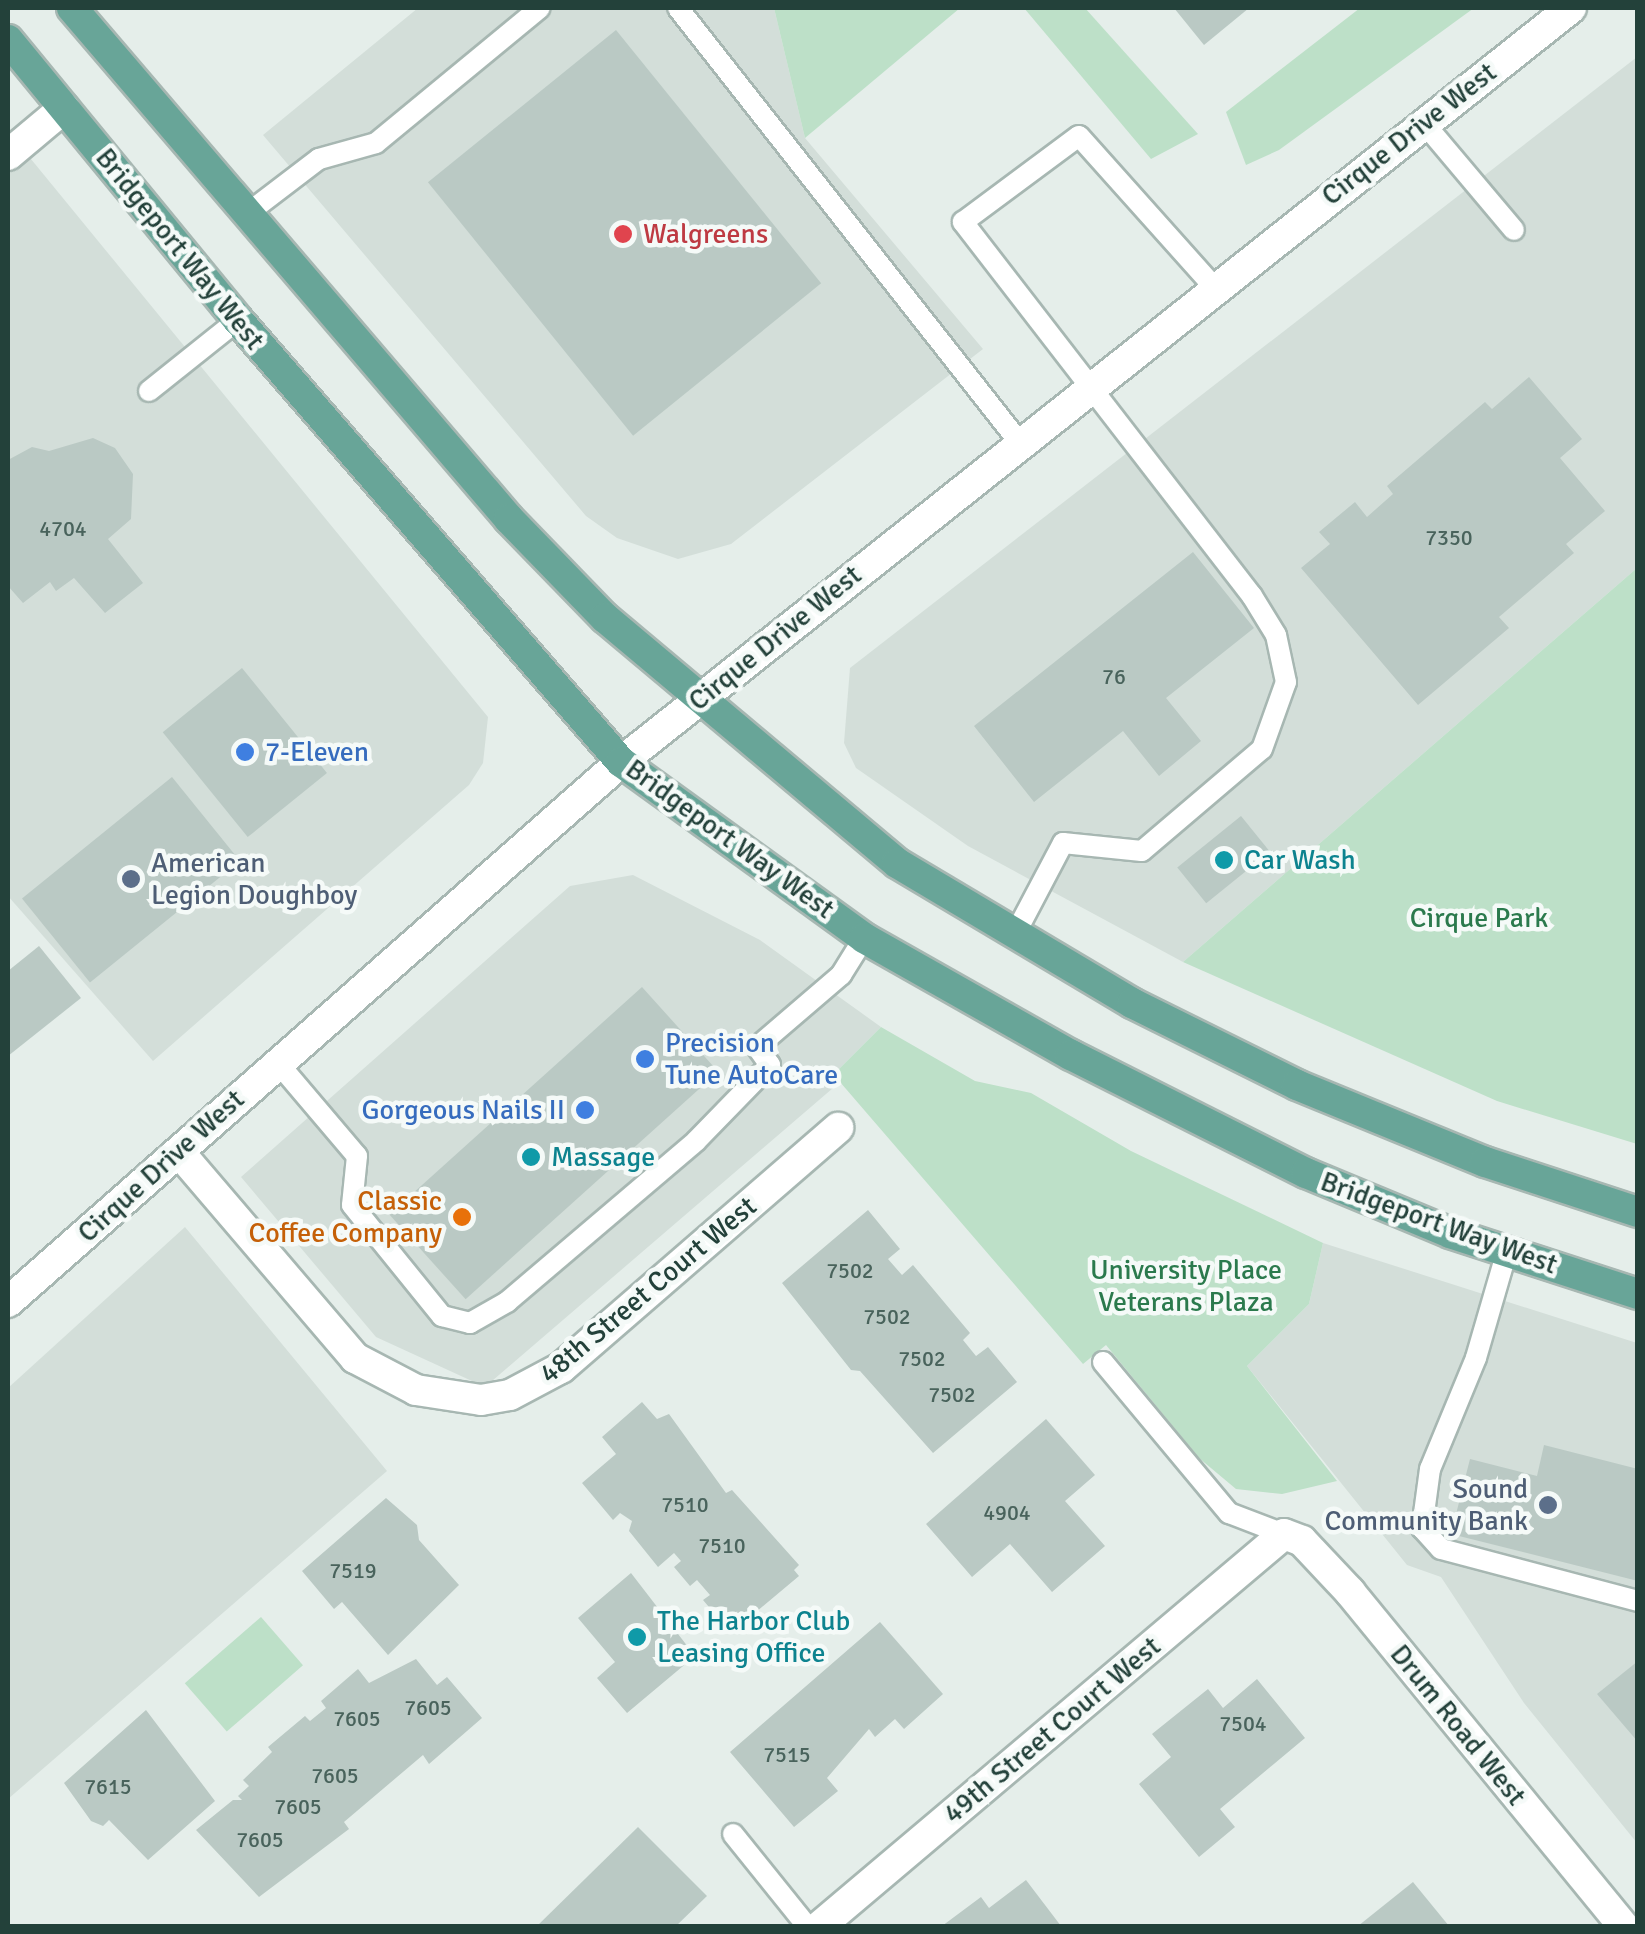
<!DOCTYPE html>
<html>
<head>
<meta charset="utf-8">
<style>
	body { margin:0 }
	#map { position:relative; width:1645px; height:1934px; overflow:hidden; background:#e5eeea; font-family:Signika,sans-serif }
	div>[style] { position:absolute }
	.built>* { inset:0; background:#d3ded9 }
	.green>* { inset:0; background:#bde0c8; transform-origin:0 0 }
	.building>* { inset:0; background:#bac9c4; transform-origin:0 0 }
	.roads { filter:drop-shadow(2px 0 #a7b7b2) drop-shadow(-2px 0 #a7b7b2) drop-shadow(0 2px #a7b7b2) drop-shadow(0 -2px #a7b7b2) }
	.lane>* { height:20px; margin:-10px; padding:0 10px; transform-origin:10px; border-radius:10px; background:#fff }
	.street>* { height:30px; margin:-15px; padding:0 15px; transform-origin:15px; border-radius:15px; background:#fff }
	.secondary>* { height:30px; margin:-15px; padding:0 15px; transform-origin:15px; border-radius:15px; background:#fff }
	.primary>* { height:30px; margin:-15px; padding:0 15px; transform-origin:15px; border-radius:15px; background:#68a598 }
	.dots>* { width:28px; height:28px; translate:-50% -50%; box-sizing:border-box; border:5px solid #f5faf8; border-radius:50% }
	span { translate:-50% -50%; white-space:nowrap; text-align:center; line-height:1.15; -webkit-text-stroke:9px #f5faf8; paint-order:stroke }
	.number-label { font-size:22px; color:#49635c }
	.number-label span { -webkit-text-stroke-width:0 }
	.street-label { font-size:28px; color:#23413a }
	.health-label { font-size:28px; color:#be3a42 }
	.left { translate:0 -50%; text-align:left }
	.shop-label { font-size:28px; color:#366cbe }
	.right { translate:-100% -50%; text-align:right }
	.culture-label { font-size:28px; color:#0d838f }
	.service-label { font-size:28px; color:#4e5e75 }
	.park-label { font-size:28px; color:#2b7a4d }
	.food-label { font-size:28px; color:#c56008 }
	.frame { position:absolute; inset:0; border:10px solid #23413a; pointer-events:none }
</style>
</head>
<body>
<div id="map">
	<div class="built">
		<div style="clip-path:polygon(418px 8px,774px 8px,805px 138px,983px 349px,731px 544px,678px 559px,617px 538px,586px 516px,263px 135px)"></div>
		<div style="clip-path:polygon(1637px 57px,1637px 568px,1183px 962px,968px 846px,856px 768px,844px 743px,850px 668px)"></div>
		<div style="clip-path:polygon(8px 131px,488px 717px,483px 763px,469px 785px,153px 1061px,8px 896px)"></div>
		<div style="clip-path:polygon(633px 875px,760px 940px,881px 1027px,836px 1072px,840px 1082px,485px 1387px,376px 1337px,241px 1177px,570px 886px)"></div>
		<div style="clip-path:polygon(185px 1227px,387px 1471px,8px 1799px,8px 1388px)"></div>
		<div style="clip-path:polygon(1323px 1243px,1637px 1343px,1637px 1843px,1524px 1703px,1441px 1577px,1407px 1565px,1247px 1366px,1309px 1304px)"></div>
	</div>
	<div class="green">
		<div style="clip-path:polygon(774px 8px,960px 8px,805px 138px)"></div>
		<div style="clip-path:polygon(1024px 8px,1085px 8px,1198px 134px,1151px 159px)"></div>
		<div style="clip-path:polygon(1360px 8px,1474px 8px,1279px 150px,1246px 165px,1226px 112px)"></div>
		<div style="clip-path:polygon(1637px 568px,1637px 1144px,1497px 1101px,1183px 962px)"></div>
		<div style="clip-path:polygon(881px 1027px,975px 1081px,1031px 1093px,1131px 1151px,1323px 1243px,1309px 1304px,1247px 1366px,1337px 1481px,1282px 1494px,1236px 1489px,1199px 1458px,1106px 1345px,1083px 1364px,840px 1082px,836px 1072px)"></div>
		<div style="left:261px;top:1617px;width:64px;height:101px;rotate:49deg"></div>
	</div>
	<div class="building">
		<div style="clip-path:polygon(1174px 8px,1249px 8px,1204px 45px)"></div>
		<div style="left:616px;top:30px;width:326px;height:242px;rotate:51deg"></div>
		<div style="clip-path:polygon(1529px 377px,1582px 439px,1560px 458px,1605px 511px,1566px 544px,1574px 553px,1499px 617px,1509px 628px,1418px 705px,1301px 568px,1330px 544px,1319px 532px,1355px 502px,1367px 517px,1393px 494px,1387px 486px,1485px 402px,1492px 409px)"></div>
		<div style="clip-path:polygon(93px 438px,115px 448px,133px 474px,131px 519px,108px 539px,143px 583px,105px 613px,74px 578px,56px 591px,50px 582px,23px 603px,8px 586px,8px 460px,32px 447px,49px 451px)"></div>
		<div style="clip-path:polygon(1193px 552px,1254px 628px,1166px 698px,1201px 741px,1159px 776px,1123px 731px,1034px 802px,974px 726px)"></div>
		<div style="left:242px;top:668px;width:135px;height:102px;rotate:51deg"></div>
		<div style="left:172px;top:777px;width:108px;height:193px;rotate:51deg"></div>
		<div style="left:1241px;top:816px;width:46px;height:82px;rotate:51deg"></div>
		<div style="clip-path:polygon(39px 946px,81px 998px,8px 1056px,8px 971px)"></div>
		<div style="left:642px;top:987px;width:114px;height:340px;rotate:48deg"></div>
		<div style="clip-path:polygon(868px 1210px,900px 1249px,888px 1259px,902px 1275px,913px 1265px,970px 1333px,963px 1340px,976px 1356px,988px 1347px,1017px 1382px,933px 1453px,860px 1371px,851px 1370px,782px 1283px)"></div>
		<div style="clip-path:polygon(642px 1402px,657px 1419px,669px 1414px,726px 1493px,732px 1490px,799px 1565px,794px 1570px,799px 1576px,731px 1633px,703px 1600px,710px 1595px,697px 1580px,690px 1586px,674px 1567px,681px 1561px,674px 1553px,658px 1567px,629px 1531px,632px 1521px,620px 1513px,613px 1520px,582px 1483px,616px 1454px,602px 1437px)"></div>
		<div style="clip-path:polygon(1046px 1419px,1095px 1475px,1065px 1501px,1105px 1546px,1052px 1592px,1010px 1544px,972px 1577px,926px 1524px)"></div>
		<div style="clip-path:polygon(1544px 1445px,1638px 1469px,1638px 1581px,1451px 1534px,1470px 1459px,1537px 1476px)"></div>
		<div style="clip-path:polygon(386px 1498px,417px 1525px,419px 1540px,459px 1585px,388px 1655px,342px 1602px,334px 1609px,302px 1571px)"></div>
		<div style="clip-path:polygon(631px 1573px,695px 1656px,627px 1713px,597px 1678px,615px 1662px,578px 1618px)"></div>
		<div style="clip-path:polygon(880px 1622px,943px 1694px,904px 1729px,895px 1719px,875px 1737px,869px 1729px,827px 1778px,838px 1791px,794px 1827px,730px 1752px)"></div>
		<div style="clip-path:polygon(416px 1659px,437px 1685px,447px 1677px,482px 1718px,429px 1764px,423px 1755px,344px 1822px,349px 1829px,259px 1897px,196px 1830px,233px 1800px,242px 1800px,238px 1796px,249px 1786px,243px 1780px,272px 1752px,268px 1747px,305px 1716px,310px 1721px,326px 1708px,321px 1701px,358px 1669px,369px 1683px)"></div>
		<div style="clip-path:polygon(1638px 1661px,1638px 1742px,1597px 1694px)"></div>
		<div style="clip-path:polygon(1257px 1679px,1305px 1738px,1220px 1809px,1235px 1827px,1199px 1857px,1139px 1784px,1171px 1757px,1152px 1734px,1208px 1689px,1223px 1708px)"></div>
		<div style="clip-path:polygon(146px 1710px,215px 1801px,148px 1860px,109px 1820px,103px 1826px,91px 1821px,64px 1783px)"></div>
		<div style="clip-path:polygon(638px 1827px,707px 1896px,676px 1926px,537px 1926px)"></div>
		<div style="clip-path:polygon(1026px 1880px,1061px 1926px,942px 1926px,981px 1897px,989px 1908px)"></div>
		<div style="clip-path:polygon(1413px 1882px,1449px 1926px,1358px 1926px)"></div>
	</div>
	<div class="roads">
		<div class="lane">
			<div style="left:678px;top:8px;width:553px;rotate:51.83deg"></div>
			<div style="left:1423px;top:122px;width:141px;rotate:49.9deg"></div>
			<div style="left:248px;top:213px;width:89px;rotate:-37.3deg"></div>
			<div style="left:319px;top:159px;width:59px;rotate:-15.7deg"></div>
			<div style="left:376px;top:143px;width:212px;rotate:-39.5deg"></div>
			<div style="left:149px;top:391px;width:114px;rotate:-38.6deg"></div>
			<div style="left:1014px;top:936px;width:105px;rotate:-62.2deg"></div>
			<div style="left:1063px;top:843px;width:79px;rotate:5.8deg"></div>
			<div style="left:1142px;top:851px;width:157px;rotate:-40.4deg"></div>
			<div style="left:1262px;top:749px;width:71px;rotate:-70.3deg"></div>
			<div style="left:1286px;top:682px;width:48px;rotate:-102deg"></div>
			<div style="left:1276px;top:635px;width:46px;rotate:-121.6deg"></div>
			<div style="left:1252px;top:596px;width:473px;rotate:-127.7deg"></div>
			<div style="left:963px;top:222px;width:144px;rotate:-36.6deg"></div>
			<div style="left:1079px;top:136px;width:204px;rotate:48.2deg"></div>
			<div style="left:278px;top:1063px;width:122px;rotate:49.7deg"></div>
			<div style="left:357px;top:1156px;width:49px;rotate:95.8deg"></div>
			<div style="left:352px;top:1205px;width:143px;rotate:51deg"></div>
			<div style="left:442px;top:1316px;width:29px;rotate:14deg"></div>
			<div style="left:470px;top:1323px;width:43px;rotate:-29.6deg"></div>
			<div style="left:507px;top:1302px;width:248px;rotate:-40.4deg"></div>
			<div style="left:696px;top:1141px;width:106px;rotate:-45.8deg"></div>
			<div style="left:770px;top:1065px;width:22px;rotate:-126deg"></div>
			<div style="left:757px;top:1047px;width:111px;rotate:-40.6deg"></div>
			<div style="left:841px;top:975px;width:44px;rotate:-58.1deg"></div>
			<div style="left:1507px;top:1251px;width:111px;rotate:106.2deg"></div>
			<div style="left:1476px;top:1358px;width:120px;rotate:112.5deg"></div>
			<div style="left:1430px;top:1469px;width:60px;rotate:97.7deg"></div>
			<div style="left:1422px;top:1528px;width:28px;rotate:48deg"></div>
			<div style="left:1441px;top:1549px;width:204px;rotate:14.8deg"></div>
			<div style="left:1103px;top:1362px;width:197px;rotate:50.2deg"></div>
			<div style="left:1229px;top:1513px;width:59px;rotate:20.9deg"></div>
			<div style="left:733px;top:1834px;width:118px;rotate:51.2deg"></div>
		</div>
		<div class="street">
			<div style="left:8px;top:155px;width:73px;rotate:-40deg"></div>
			<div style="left:179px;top:1152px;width:271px;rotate:49.5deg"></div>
			<div style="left:355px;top:1358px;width:69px;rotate:27.7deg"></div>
			<div style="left:416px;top:1390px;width:66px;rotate:8.7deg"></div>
			<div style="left:481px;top:1400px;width:29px;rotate:-10deg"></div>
			<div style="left:510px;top:1395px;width:58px;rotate:-27.9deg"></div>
			<div style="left:561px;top:1368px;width:367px;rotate:-40.9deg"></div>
			<div style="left:820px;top:1926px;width:607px;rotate:-40.19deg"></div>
			<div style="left:1284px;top:1534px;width:19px;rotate:21deg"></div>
			<div style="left:1302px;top:1541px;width:70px;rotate:46.7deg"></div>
			<div style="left:1350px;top:1592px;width:431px;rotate:50.7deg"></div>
		</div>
		<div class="secondary">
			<div style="left:8px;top:1302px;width:817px;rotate:-41.38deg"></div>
			<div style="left:621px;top:762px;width:1213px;rotate:-38.44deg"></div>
		</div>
		<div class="primary">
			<div style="left:72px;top:8px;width:672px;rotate:49.46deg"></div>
			<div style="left:509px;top:519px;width:138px;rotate:45.9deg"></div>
			<div style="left:605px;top:618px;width:381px;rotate:40deg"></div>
			<div style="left:897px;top:863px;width:274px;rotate:30.8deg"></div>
			<div style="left:1132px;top:1003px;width:184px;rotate:26.4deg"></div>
			<div style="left:1297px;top:1085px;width:203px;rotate:22.3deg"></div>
			<div style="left:1485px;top:1162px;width:161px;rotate:18.1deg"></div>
			<div style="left:8px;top:40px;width:362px;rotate:50.6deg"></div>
			<div style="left:238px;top:320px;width:585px;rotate:49.09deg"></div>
			<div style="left:621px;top:762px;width:300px;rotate:35.9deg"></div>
			<div style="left:864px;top:938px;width:238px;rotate:29.5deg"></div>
			<div style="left:1071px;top:1055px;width:263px;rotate:26.7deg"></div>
			<div style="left:1306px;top:1173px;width:156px;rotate:22.6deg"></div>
			<div style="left:1450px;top:1233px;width:198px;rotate:18deg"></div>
		</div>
	</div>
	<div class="dots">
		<div style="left:623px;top:234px;background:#e0444e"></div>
		<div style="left:245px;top:752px;background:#3f7fe0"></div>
		<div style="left:1224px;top:860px;background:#0f9aa8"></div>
		<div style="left:131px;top:879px;background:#5c6f8a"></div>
		<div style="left:645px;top:1059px;background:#3f7fe0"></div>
		<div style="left:585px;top:1110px;background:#3f7fe0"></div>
		<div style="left:531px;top:1157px;background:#0f9aa8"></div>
		<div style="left:462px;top:1217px;background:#e8710a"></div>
		<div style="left:1548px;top:1505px;background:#5c6f8a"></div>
		<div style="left:637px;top:1637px;background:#0f9aa8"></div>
	</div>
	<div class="number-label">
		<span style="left:63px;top:529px">4704</span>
		<span style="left:1449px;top:538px">7350</span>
		<span style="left:1114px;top:677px">76</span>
		<span style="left:850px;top:1271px">7502</span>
		<span style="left:887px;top:1317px">7502</span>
		<span style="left:922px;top:1359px">7502</span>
		<span style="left:952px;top:1395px">7502</span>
		<span style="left:685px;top:1505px">7510</span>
		<span style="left:1007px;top:1513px">4904</span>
		<span style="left:722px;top:1546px">7510</span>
		<span style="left:353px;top:1571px">7519</span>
		<span style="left:428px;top:1708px">7605</span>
		<span style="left:357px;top:1719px">7605</span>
		<span style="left:1243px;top:1724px">7504</span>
		<span style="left:787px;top:1755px">7515</span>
		<span style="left:335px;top:1776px">7605</span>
		<span style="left:108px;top:1787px">7615</span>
		<span style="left:298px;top:1807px">7605</span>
		<span style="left:260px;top:1840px">7605</span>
	</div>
	<div class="street-label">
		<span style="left:1409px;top:134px;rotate:-38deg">Cirque Drive West</span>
		<span style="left:180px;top:249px;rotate:51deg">Bridgeport Way West</span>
		<span style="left:775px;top:638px;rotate:-39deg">Cirque Drive West</span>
		<span style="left:730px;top:839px;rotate:36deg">Bridgeport Way West</span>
		<span style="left:161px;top:1166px;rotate:-42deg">Cirque Drive West</span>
		<span style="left:1439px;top:1223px;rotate:20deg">Bridgeport Way West</span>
		<span style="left:648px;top:1290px;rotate:-40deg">48th Street Court West</span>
		<span style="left:1458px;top:1725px;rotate:51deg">Drum Road West</span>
		<span style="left:1052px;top:1730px;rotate:-40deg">49th Street Court West</span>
	</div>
	<div class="health-label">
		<span class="left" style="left:643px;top:234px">Walgreens</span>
	</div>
	<div class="shop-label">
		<span class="left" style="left:265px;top:752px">7-Eleven</span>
		<span class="left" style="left:665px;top:1059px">Precision<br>Tune AutoCare</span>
		<span class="right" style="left:565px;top:1110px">Gorgeous Nails II</span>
	</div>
	<div class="culture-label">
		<span class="left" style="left:1244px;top:860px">Car Wash</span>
		<span class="left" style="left:551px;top:1157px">Massage</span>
		<span class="left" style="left:657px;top:1637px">The Harbor Club<br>Leasing Office</span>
	</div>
	<div class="service-label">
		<span class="left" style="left:151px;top:879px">American<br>Legion Doughboy</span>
		<span class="right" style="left:1528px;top:1505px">Sound<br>Community Bank</span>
	</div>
	<div class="park-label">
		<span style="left:1479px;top:918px">Cirque Park</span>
		<span style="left:1186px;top:1286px">University Place<br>Veterans Plaza</span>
	</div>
	<div class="food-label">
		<span class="right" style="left:442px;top:1217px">Classic<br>Coffee Company</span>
	</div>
	<div class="frame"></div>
</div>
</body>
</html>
